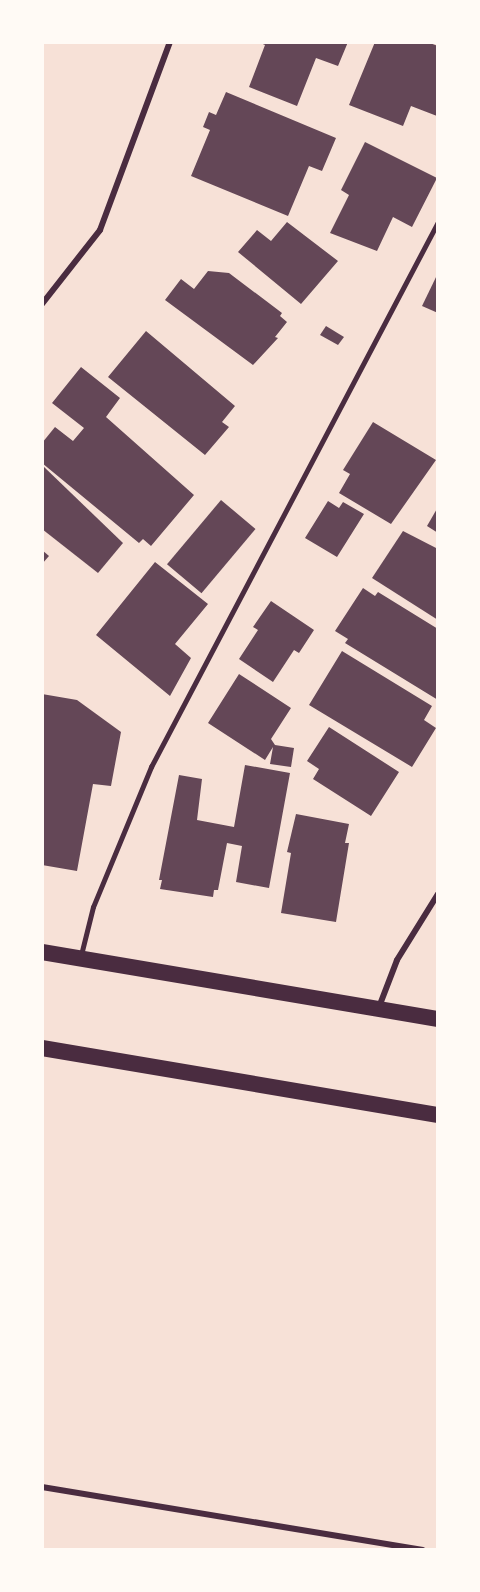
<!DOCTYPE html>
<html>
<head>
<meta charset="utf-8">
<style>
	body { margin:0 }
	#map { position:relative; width:480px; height:1592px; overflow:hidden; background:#f7e1d7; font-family:"Source Serif 4",serif }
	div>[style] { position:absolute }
	.building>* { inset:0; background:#644757; transform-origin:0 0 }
	.service>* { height:4.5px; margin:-2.25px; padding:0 2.25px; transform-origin:2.25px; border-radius:2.25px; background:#4a2c40 }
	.minor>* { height:6px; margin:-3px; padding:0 3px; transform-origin:3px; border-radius:3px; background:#4a2c40 }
	.trunk>* { height:16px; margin:-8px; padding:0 8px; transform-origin:8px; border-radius:8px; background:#4a2c40 }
	span { translate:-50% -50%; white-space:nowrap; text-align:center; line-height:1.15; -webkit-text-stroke:5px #fffaf5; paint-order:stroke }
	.frame { position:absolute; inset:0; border:44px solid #fffaf5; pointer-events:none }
</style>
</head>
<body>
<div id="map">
	<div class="building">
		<div style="clip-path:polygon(258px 42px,348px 42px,338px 66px,316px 58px,297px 106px,249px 87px,265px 45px)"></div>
		<div style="clip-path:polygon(375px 42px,427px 42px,438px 46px,437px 116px,411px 106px,403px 126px,349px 105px)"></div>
		<div style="clip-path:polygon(226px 92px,336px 138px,322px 171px,309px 166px,288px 216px,191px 176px,210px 130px,203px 127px,209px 112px,216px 115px)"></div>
		<div style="clip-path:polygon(365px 142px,437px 178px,412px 227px,393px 217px,377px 251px,330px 233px,349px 195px,341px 190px)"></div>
		<div style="clip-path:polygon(287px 222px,338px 261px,301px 304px,238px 252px,257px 230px,271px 241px)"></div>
		<div style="clip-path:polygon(208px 271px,229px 273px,282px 313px,280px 316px,287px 322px,275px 337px,278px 338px,253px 365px,165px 300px,181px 279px,194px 289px)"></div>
		<div style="clip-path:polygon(438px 273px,438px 313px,422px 306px)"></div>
		<div style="clip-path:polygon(326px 326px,344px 337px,338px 345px,320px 335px)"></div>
		<div style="clip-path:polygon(146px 331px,235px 406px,222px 422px,229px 427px,205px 455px,108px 377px)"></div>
		<div style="clip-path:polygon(81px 367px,120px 398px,106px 417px,194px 495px,151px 546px,143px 539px,139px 543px,42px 463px,42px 443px,55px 427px,73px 441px,84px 428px,52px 403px)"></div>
		<div style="clip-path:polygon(373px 422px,436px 460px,391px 524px,339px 493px,350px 474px,343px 470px)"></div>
		<div style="clip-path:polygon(42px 465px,123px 543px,98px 573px,42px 529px)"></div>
		<div style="left:221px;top:500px;width:45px;height:84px;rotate:40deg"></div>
		<div style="clip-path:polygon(328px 501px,339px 508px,343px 502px,364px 514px,337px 557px,305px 538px)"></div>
		<div style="clip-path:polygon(438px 507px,438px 533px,427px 526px)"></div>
		<div style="clip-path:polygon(403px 531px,438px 549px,438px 620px,372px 578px)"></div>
		<div style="clip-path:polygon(42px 550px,49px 556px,42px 564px)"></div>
		<div style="clip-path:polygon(155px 562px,208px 604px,175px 644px,191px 658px,170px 696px,96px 635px)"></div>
		<div style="clip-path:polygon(363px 588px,375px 596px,378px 592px,438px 629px,438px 700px,345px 643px,348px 639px,335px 631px)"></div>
		<div style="clip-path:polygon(271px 601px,314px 630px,299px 653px,294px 650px,273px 682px,239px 659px,258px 630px,253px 627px)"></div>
		<div style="clip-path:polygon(342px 651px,432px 706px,424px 720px,436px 728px,412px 767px,309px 705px)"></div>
		<div style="clip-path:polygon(239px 674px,291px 708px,271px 739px,275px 745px,294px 748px,291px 767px,270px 764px,273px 747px,265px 760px,208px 723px)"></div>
		<div style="clip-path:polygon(42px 694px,77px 700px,121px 732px,111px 786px,93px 784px,77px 871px,42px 865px)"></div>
		<div style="clip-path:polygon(329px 727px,399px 772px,371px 816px,313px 779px,319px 769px,307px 761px)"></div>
		<div style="clip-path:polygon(245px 765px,290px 773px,269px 888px,236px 882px,242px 846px,227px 843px,218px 890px,214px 890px,213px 897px,160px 889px,162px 880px,159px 880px,179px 775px,202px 779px,197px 820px,234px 827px)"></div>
		<div style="clip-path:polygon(296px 814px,349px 824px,345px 843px,349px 843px,336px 922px,281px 913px,291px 853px,287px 852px)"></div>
	</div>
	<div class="service">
		<div style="left:81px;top:955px;width:49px;rotate:-76deg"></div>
		<div style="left:93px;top:907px;width:152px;rotate:-67.5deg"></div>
		<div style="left:151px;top:767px;width:616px;rotate:-62.23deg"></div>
	</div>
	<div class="minor">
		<div style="left:42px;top:304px;width:94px;rotate:-51.9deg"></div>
		<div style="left:100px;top:230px;width:201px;rotate:-69.6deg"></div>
		<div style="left:379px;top:1007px;width:50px;rotate:-69deg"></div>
		<div style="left:397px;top:960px;width:78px;rotate:-58.2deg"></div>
		<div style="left:42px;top:1487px;width:386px;rotate:9.4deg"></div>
	</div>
	<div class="trunk">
		<div style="left:42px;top:952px;width:402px;rotate:9.6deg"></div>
		<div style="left:42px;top:1048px;width:402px;rotate:9.6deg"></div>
	</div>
	<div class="frame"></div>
</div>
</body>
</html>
